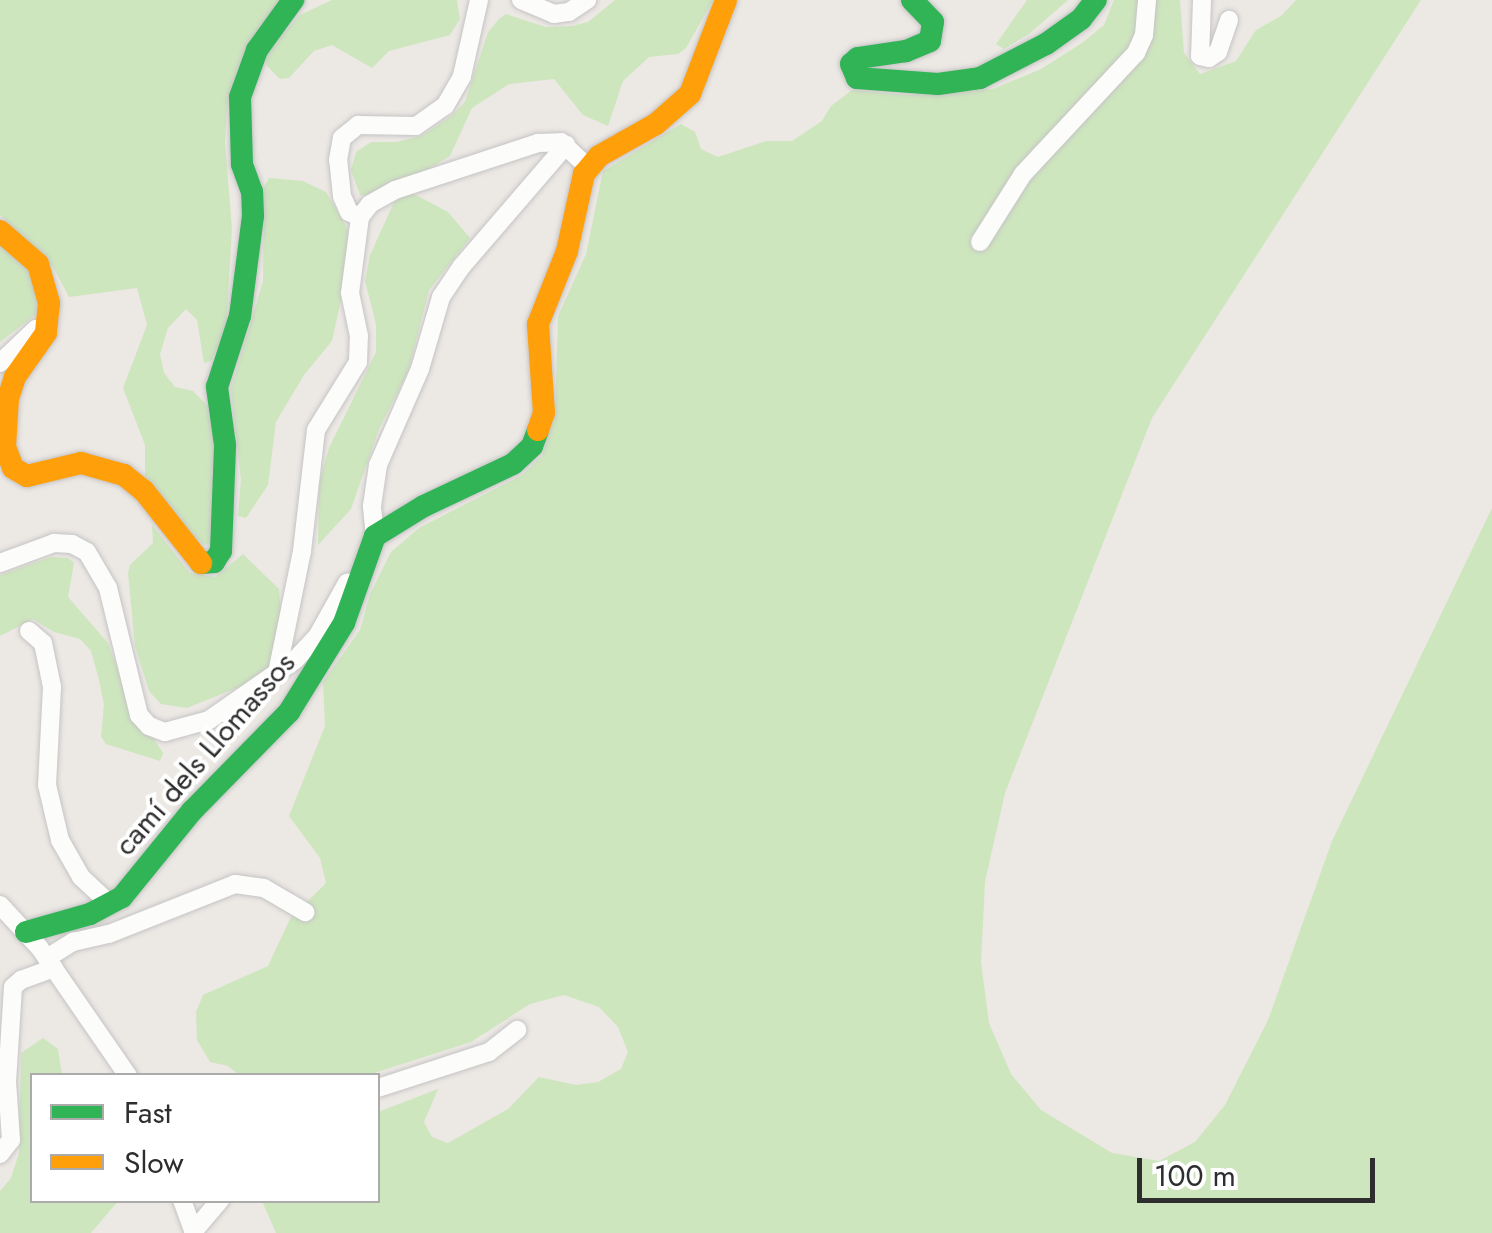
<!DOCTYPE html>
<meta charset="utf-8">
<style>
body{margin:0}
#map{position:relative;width:1492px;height:1233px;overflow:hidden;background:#ece8e4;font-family:Jost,sans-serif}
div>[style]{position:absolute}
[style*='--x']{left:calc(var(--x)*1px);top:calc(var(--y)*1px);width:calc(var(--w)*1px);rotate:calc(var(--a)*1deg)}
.green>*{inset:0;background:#cee6be}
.roads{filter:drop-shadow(0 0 2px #c5c4c5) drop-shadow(0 0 2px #c5c4c5)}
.street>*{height:18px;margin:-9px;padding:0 9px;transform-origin:9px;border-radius:9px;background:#fcfcfb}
.fast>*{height:22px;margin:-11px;padding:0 11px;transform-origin:11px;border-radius:11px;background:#30b455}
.slow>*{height:22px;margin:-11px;padding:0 11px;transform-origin:11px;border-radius:11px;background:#ff9f0a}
span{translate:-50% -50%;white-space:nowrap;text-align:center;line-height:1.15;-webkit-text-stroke:8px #fff;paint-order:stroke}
.street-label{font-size:30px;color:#2e2e2e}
.legend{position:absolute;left:30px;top:1073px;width:350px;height:130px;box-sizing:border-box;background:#fff;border:2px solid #ababab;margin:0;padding:12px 18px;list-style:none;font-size:30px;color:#2e2e2e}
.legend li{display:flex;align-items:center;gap:20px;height:50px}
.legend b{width:50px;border:2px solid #ababab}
.scale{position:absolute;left:1137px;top:1158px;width:238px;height:45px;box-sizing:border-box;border:5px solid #2e2e2e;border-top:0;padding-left:12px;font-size:30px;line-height:35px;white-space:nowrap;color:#2e2e2e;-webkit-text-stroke:8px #fff;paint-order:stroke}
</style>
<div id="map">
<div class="green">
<i style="clip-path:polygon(0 0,279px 0,227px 106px,225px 142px,232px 229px,226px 331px,211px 361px,204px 363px,197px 320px,186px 309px,168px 328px,160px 354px,164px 373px,175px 387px,193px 391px,206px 404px,217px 448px,212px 543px,204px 545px,185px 528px,145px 481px,145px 445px,123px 388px,147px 325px,137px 288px,69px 297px,53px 267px,0 215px)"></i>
<i style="clip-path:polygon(332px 0,457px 0,460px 19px,450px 35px,389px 51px,372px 68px,332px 45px,314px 51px,289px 78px,280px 79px,266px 65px,267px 52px,300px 15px)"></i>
<i style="clip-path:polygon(615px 0,713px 0,686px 48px,678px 54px,649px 57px,623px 81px,608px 126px,583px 115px,554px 79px,509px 84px,472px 108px,450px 156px,412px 179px,369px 196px,360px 195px,351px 170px,356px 152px,371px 142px,397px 142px,423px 135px,451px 116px,465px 102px,488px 32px,499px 19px,506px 14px,546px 27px,572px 26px,588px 22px)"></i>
<i style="clip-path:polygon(1027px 0,1068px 0,1029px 34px,1004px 49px,996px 44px)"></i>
<i style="clip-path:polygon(1114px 0,1180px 0,1184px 53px,1200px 74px,1236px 61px,1256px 30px,1281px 16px,1296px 0,1421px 0,1152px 418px,1005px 793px,985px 882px,981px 962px,989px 1023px,1011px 1074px,1041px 1110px,1112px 1153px,1159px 1161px,1195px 1142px,1225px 1105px,1268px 1020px,1332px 841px,1492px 508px,1492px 1233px,276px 1233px,262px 1201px,378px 1200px,378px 1112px,438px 1089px,424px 1122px,432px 1137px,448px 1143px,508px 1109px,539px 1077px,576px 1085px,598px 1082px,621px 1069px,628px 1052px,618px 1027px,599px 1007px,564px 995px,530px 1004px,471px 1042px,368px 1075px,239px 1075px,228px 1066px,210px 1062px,197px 1040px,196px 1012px,203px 995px,268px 966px,290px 919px,326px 883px,320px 858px,289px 816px,325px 726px,323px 682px,360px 630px,370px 594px,391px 552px,419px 528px,522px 475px,542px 456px,555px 413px,558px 316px,586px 254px,603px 171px,681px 124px,695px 132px,701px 149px,718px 157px,766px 141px,792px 141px,822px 121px,831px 106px,852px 90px,905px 95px,993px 89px,1041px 69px,1082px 43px,1104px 25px)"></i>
<i style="clip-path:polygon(269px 178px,303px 181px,326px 192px,347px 228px,352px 251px,332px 341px,304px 375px,276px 422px,268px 485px,246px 518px,238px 516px,241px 480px,231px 389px,263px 281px,264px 187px)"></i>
<i style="clip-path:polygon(410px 192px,448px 212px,470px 238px,429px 290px,408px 372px,379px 429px,351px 509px,318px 545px,319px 483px,329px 448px,376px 352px,376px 324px,365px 281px,370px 255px,396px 198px)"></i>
<i style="clip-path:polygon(0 243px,17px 255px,41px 290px,35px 315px,0 342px)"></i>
<i style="clip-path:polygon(152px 525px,190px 573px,215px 577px,243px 554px,279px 589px,281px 618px,271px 666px,244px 685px,187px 708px,161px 704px,149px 691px,135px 646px,128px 573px,130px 565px,153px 543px)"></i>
<i style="clip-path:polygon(51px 557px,68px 558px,74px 563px,68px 597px,108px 643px,130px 702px,163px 753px,160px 761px,106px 744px,101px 737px,104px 704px,98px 676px,91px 651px,80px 639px,54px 632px,33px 619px,0 636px,0 575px)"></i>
<i style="clip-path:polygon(43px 1038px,58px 1049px,62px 1075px,32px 1076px,32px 1200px,118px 1201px,91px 1233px,0 1233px,0 1191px,11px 1178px,19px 1153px,21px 1053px)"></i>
</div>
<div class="roads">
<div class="street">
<i style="--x:521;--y:0;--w:36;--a:23"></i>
<i style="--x:554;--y:14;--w:15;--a:-8"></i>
<i style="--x:569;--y:12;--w:22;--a:-34"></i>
<i style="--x:1202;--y:0;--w:56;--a:92"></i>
<i style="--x:1200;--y:56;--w:9;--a:13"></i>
<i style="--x:1209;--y:58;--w:11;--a:-34"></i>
<i style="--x:1218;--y:52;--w:34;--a:-71"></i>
<i style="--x:360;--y:217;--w:12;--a:-156"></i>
<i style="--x:349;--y:212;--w:17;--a:-114"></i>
<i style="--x:342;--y:196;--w:36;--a:-96"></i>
<i style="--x:338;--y:160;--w:22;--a:-80"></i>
<i style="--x:342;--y:138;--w:21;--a:-39"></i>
<i style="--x:358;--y:125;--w:58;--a:1"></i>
<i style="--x:416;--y:126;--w:35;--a:-35"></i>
<i style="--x:445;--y:106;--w:34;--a:-60"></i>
<i style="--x:462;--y:76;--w:78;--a:-77.4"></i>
<i style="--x:980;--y:242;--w:80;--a:-57.7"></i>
<i style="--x:1023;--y:174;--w:166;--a:-47"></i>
<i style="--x:1136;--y:53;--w:20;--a:-66"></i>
<i style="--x:1144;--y:35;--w:35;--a:-85"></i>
<i style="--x:0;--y:363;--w:50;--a:-43.4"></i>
<i style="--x:375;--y:536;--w:30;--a:-96"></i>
<i style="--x:372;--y:506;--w:41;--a:-81.7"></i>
<i style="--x:378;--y:465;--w:105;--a:-66.4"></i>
<i style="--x:420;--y:369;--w:75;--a:-73.7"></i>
<i style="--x:441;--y:297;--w:37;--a:-56"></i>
<i style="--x:462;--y:266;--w:160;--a:-49.3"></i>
<i style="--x:0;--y:563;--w:58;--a:-20.3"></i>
<i style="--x:54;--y:543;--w:18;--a:3"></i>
<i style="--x:72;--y:544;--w:17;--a:28"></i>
<i style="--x:87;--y:552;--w:42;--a:59.7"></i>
<i style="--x:108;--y:588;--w:131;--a:76.3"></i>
<i style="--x:139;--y:715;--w:15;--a:48"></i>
<i style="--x:149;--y:726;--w:17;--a:21"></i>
<i style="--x:165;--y:732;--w:46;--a:-15.3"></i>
<i style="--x:209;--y:720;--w:105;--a:-34.9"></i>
<i style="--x:295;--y:660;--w:34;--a:-47"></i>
<i style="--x:318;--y:635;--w:60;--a:-60.9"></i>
<i style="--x:29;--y:631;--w:18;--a:41"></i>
<i style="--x:43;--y:643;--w:45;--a:78.4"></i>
<i style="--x:52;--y:687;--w:98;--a:92.9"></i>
<i style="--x:47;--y:785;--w:57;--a:76.7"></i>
<i style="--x:60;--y:840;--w:43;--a:60.4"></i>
<i style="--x:81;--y:877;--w:41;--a:43"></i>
<i style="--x:277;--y:673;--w:125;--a:-78.4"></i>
<i style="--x:302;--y:551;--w:122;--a:-83.4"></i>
<i style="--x:316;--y:430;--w:80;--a:-58.3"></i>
<i style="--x:358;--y:362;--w:26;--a:-88"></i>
<i style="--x:359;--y:336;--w:44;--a:-101.8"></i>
<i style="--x:350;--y:293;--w:77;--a:-82.5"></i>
<i style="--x:360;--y:217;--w:16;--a:-52"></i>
<i style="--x:370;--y:204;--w:29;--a:-29"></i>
<i style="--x:395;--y:190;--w:151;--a:-18.2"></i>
<i style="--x:538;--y:143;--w:23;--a:-2"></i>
<i style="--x:561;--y:142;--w:37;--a:43"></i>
<i style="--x:0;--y:905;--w:57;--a:47.1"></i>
<i style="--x:39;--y:947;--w:157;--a:55.4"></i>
<i style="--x:47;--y:958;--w:31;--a:-32"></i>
<i style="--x:73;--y:942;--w:37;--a:-13"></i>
<i style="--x:109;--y:934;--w:136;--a:-21.6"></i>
<i style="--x:235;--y:884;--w:29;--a:8"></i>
<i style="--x:264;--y:888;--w:48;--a:30.3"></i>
<i style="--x:378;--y:1088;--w:117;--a:-18"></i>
<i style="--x:489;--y:1052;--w:36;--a:-38"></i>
<i style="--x:0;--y:1154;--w:18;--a:-52"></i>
<i style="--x:11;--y:1140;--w:58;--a:-93.9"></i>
<i style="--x:7;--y:1082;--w:95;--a:-86.4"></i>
<i style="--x:13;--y:987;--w:11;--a:-41"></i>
<i style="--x:21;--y:980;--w:35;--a:-20"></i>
<i style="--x:182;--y:1200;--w:35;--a:70"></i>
<i style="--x:193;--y:1232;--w:42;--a:-49.8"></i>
</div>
<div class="fast">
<i style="--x:912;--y:0;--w:30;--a:46"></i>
<i style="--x:933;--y:22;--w:19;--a:99"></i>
<i style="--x:930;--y:41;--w:26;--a:157"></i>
<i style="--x:906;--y:51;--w:49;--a:171.7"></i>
<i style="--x:858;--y:58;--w:9;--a:139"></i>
<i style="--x:851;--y:64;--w:15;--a:67"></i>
<i style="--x:857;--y:78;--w:81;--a:4.2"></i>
<i style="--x:938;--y:84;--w:42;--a:-8.1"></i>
<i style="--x:980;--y:78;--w:74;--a:-27.3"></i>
<i style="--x:1046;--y:44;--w:43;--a:-35.5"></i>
<i style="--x:1081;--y:19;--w:24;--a:-52"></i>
<i style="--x:201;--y:563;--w:13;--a:-4"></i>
<i style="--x:214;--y:562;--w:13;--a:-58"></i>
<i style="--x:221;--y:551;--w:106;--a:-87.8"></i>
<i style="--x:225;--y:445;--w:59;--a:-97.9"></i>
<i style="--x:217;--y:387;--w:75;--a:-72.1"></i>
<i style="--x:240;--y:316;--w:101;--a:-82.6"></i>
<i style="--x:253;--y:216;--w:24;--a:-92"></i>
<i style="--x:252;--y:192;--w:30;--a:-110"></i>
<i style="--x:242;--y:164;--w:67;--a:-91.7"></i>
<i style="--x:240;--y:97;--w:50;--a:-70.1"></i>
<i style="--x:257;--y:50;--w:62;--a:-54.2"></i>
<i style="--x:26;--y:932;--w:66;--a:-15.7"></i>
<i style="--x:90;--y:914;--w:36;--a:-28"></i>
<i style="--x:122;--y:897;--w:111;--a:-50.9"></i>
<i style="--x:192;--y:811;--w:139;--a:-45.6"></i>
<i style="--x:289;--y:712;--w:105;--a:-58.3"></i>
<i style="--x:344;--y:623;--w:92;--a:-70.4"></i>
<i style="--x:375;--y:536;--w:57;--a:-31.5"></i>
<i style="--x:424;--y:506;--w:98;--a:-25.3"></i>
<i style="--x:513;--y:464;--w:26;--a:-43"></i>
<i style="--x:532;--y:446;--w:17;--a:-69"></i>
</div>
<div class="slow">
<i style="--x:0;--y:231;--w:50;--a:41"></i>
<i style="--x:38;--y:264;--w:41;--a:74.2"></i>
<i style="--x:49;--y:303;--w:30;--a:96"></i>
<i style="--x:46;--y:333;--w:54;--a:125.2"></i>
<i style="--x:15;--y:377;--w:22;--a:108"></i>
<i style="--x:8;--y:398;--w:49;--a:93.5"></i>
<i style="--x:5;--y:447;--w:22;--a:69"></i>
<i style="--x:13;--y:468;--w:16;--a:30"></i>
<i style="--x:27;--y:476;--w:56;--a:-13.5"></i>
<i style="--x:81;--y:463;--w:45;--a:15.6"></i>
<i style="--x:124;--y:475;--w:26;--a:39"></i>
<i style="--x:144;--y:491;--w:92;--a:51.6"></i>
<i style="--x:538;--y:430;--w:18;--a:-71"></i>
<i style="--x:544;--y:413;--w:89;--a:-93.9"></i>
<i style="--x:538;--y:324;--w:79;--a:-68.3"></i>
<i style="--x:567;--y:251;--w:79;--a:-77.6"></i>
<i style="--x:584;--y:174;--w:23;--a:-50"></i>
<i style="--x:599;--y:156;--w:65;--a:-29.3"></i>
<i style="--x:656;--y:124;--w:45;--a:-41.4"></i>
<i style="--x:690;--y:94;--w:101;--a:-69"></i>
</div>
</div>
<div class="street-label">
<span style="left:205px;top:754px;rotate:-49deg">camí dels Llomassos</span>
</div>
<ul class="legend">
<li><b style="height:12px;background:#30b455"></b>Fast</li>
<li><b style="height:12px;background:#ff9f0a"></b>Slow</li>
</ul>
<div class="scale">100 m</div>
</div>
